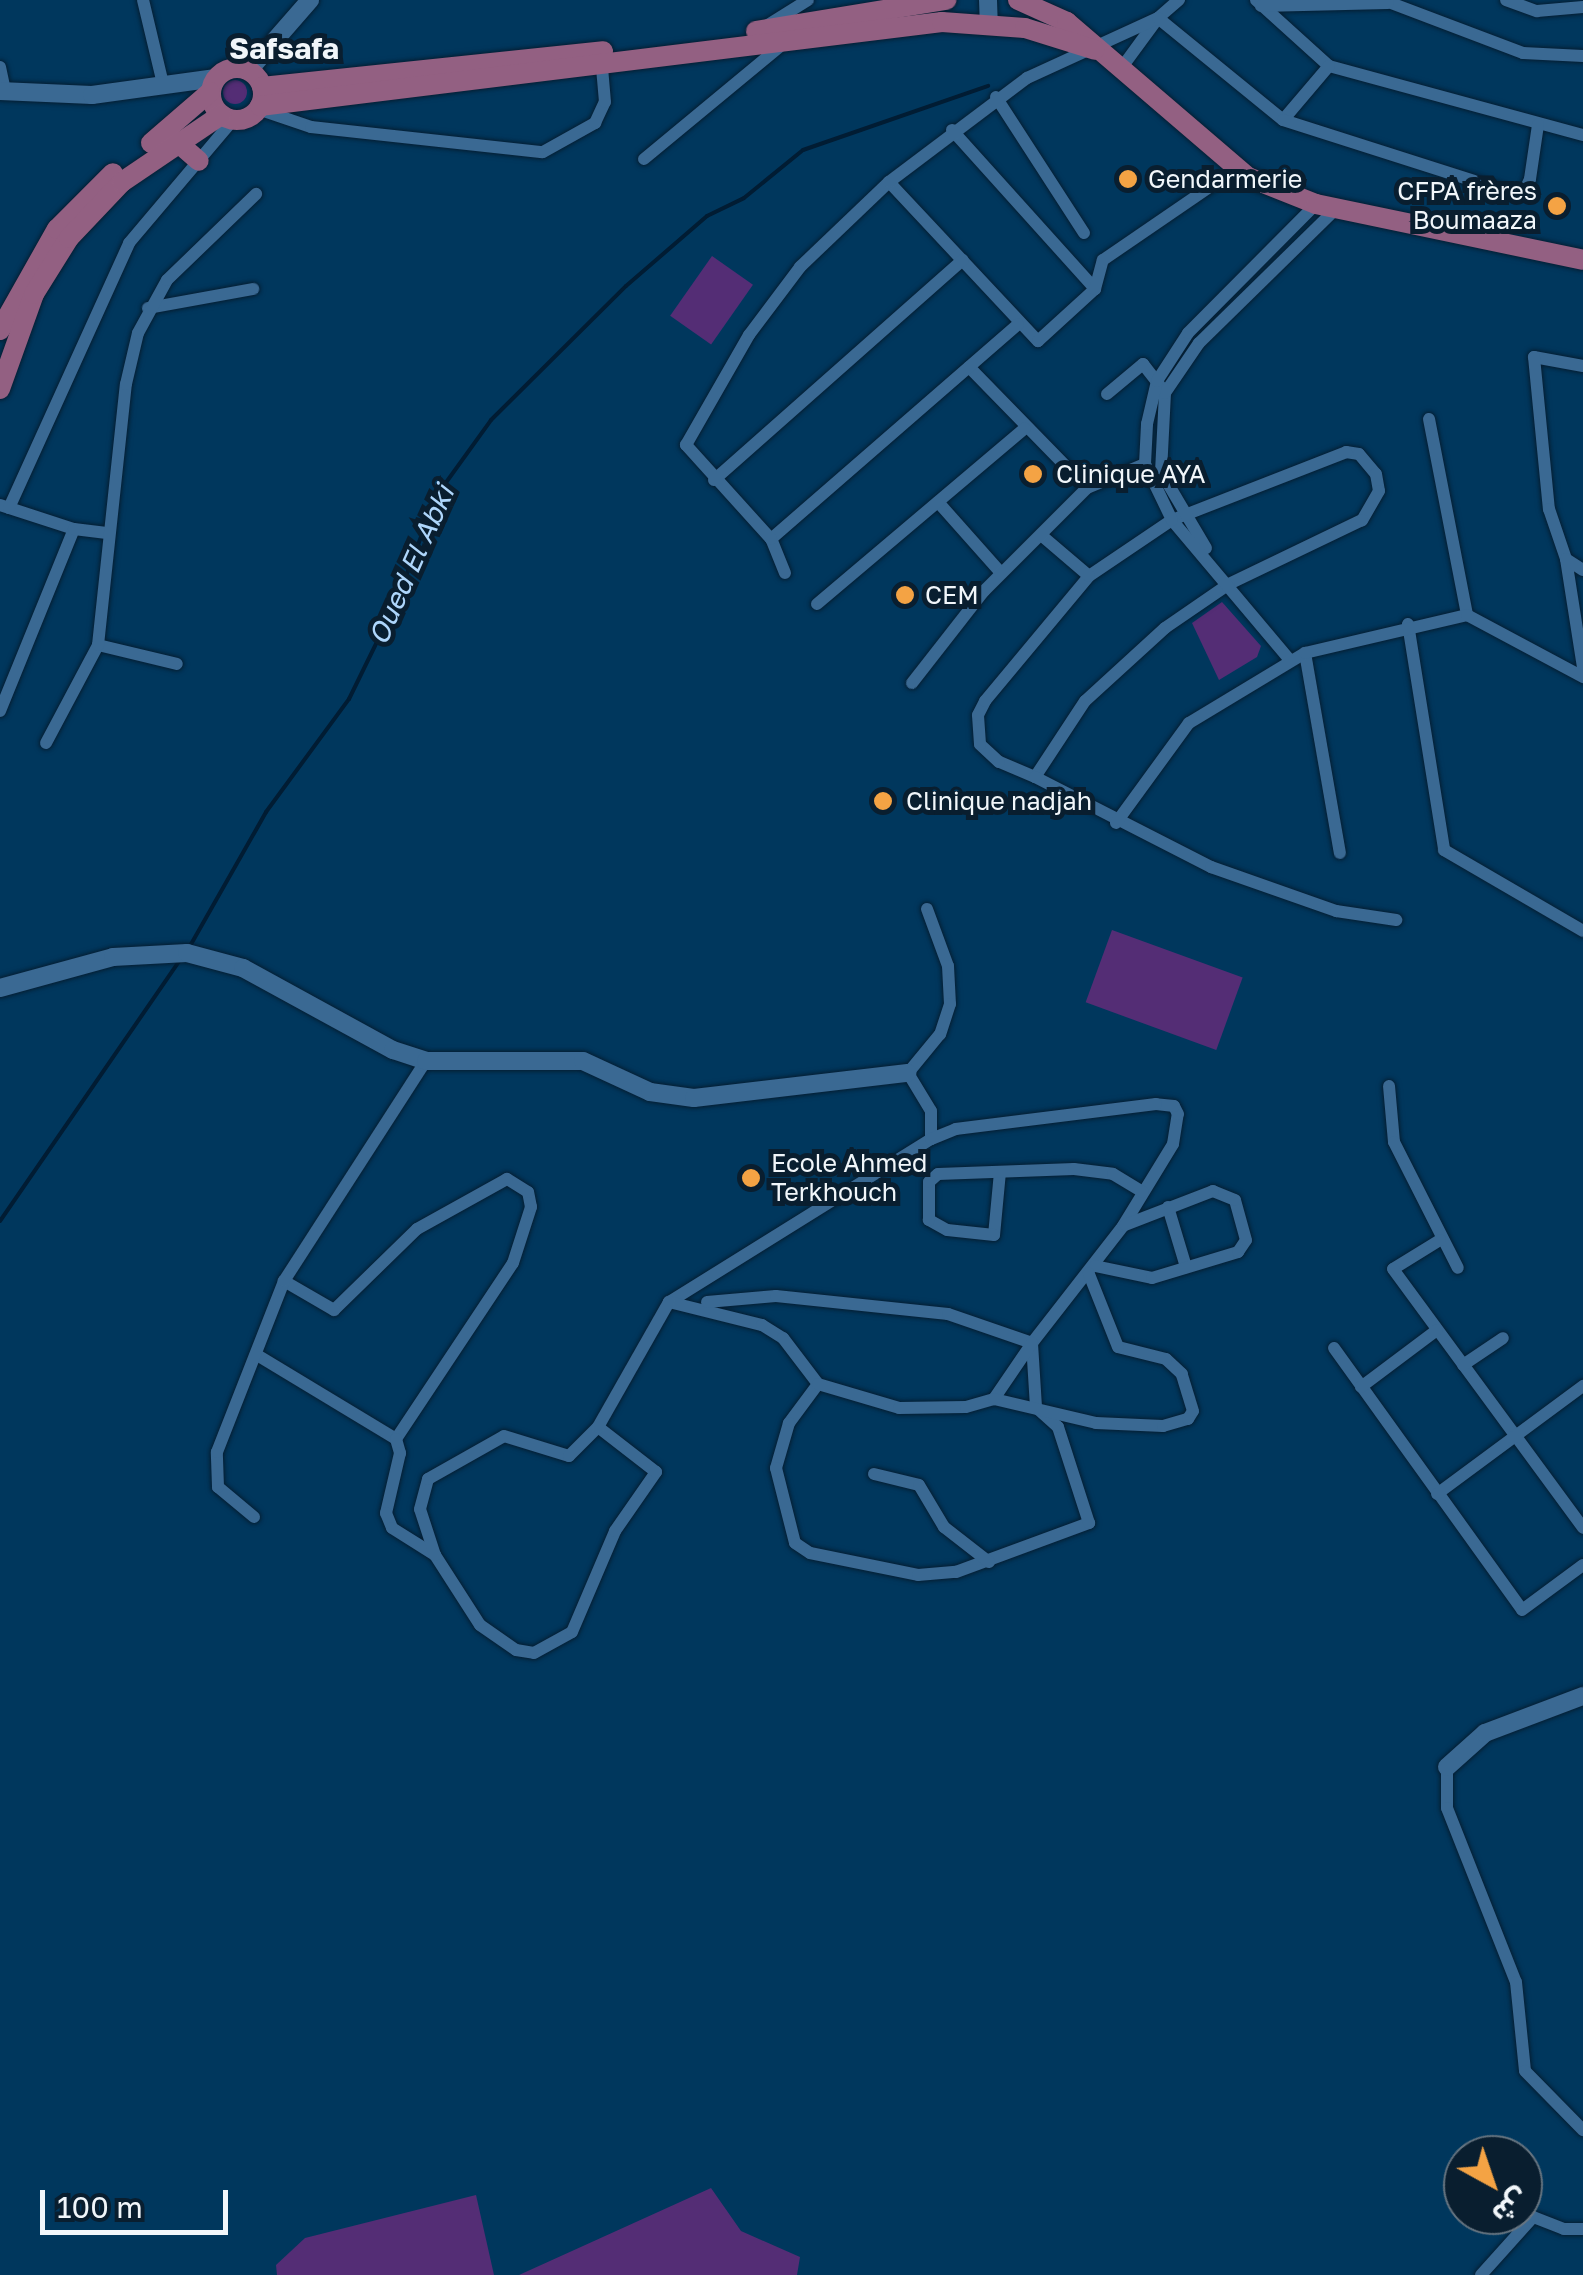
<!DOCTYPE html>
<meta charset="utf-8">
<style>
body{margin:0}
#map{position:relative;width:1583px;height:2275px;overflow:hidden;background:#00375d;font-family:"Golos Text","Noto Sans Arabic",sans-serif}
div>[style]{position:absolute}
[style*='--x']{left:calc(var(--x)*1px);top:calc(var(--y)*1px);width:calc(var(--w)*1px);rotate:calc(var(--a)*1deg)}
.green>*{inset:0;background:#542d75;transform-origin:0 0}
.round{border-radius:50%}
.stream>*{height:4px;margin:-2px;padding:0 2px;transform-origin:2px;border-radius:2px;background:#011c33}
.roads{filter:drop-shadow(0 0 2px #051e32) drop-shadow(0 0 2px #051e32)}
.street>*{height:12px;margin:-6px;padding:0 6px;transform-origin:6px;border-radius:6px;background:#3a6993}
.secondary>*{height:18px;margin:-9px;padding:0 9px;transform-origin:9px;border-radius:9px;background:#3a6993}
.primary>*{height:20px;margin:-10px;padding:0 10px;transform-origin:10px;border-radius:10px;background:#936082}
.primary>.ring{margin:-10px;padding:0;box-sizing:content-box;background:none;border:20px solid #936082;border-radius:50%}
.dots>*{width:28px;height:28px;translate:-50% -50%;box-sizing:border-box;border:5px solid #091e2f;border-radius:50%}
span{translate:-50% -50%;white-space:nowrap;text-align:center;line-height:1.15;-webkit-text-stroke:10px #091e2f;paint-order:stroke}
.poi-label{font-size:25px;color:#f1f6fa}
.left{translate:0 -50%;text-align:left}
.right{translate:-100% -50%;text-align:right}
.water-label{font-size:28px;color:#aed6fb;font-style:italic}
.quarter-label{font-size:30px;color:#f1f6fa;font-weight:700}
.north{position:absolute;left:1443px;top:2135px;width:100px;height:100px;box-sizing:border-box;background:#091e2f;border:2px solid #667480;border-radius:50%;rotate:140deg;font-size:28px;font-weight:700;line-height:40px;text-align:center;color:#f1f6fa}
.north::after{content:'';display:block;margin:auto;width:35px;height:45px;background:#f4a344;clip-path:polygon(50% 0,100% 100%,50% 72%,0 100%)}
.scale{position:absolute;left:40px;top:2190px;width:188px;height:45px;box-sizing:border-box;border:5px solid #f1f6fa;border-top:0;padding-left:12px;font-size:30px;line-height:35px;white-space:nowrap;color:#f1f6fa;-webkit-text-stroke:8px #091e2f;paint-order:stroke}
</style>
<div id="map">
<div class="green">
<i class="round" style="left:223px;top:80px;width:24px;height:24px"></i>
<i style="left:712px;top:256px;width:50px;height:73px;rotate:35deg"></i>
<i style="clip-path:polygon(1222px 602px,1261px 646px,1257px 657px,1219px 680px,1192px 623px)"></i>
<i style="left:1112px;top:930px;width:139px;height:77px;rotate:20deg"></i>
<i style="clip-path:polygon(711px 2188px,741px 2231px,800px 2257px,797px 2275px,519px 2275px)"></i>
<i style="clip-path:polygon(476px 2195px,494px 2275px,277px 2275px,276px 2265px,305px 2238px)"></i>
</div>
<div class="stream">
<i style="--x:190;--y:946;--w:154;--a:-60.4"></i>
<i style="--x:266;--y:812;--w:140;--a:-53.7"></i>
<i style="--x:349;--y:699;--w:105;--a:-63.9"></i>
<i style="--x:395;--y:605;--w:118;--a:-69.1"></i>
<i style="--x:437;--y:495;--w:92;--a:-54.2"></i>
<i style="--x:491;--y:420;--w:190;--a:-44.8"></i>
<i style="--x:626;--y:286;--w:107;--a:-40.8"></i>
<i style="--x:707;--y:216;--w:41;--a:-25.9"></i>
<i style="--x:744;--y:198;--w:76;--a:-39.1"></i>
<i style="--x:803;--y:150;--w:196;--a:-19.1"></i>
<i style="--x:0;--y:1221;--w:315;--a:-55.4"></i>
</div>
<div class="roads">
<div class="street">
<i style="--x:143;--y:0;--w:86;--a:76.6"></i>
<i style="--x:1256;--y:0;--w:98;--a:42.1"></i>
<i style="--x:1329;--y:66;--w:263;--a:15.2"></i>
<i style="--x:1383;--y:0;--w:150;--a:20.7"></i>
<i style="--x:1523;--y:53;--w:60;--a:2.9"></i>
<i style="--x:1506;--y:0;--w:33;--a:20"></i>
<i style="--x:1537;--y:11;--w:46;--a:-5"></i>
<i style="--x:1261;--y:6;--w:127;--a:-1.4"></i>
<i style="--x:768;--y:25;--w:47;--a:-32"></i>
<i style="--x:0;--y:67;--w:25;--a:78"></i>
<i style="--x:1120;--y:70;--w:64;--a:-53.8"></i>
<i style="--x:1158;--y:18;--w:28;--a:-41"></i>
<i style="--x:996;--y:97;--w:162;--a:57.1"></i>
<i style="--x:258;--y:109;--w:56;--a:18.8"></i>
<i style="--x:311;--y:127;--w:233;--a:6.2"></i>
<i style="--x:543;--y:152;--w:60;--a:-29.1"></i>
<i style="--x:595;--y:123;--w:23;--a:-65"></i>
<i style="--x:605;--y:102;--w:37;--a:-95"></i>
<i style="--x:1283;--y:120;--w:71;--a:-49.6"></i>
<i style="--x:952;--y:130;--w:214;--a:48"></i>
<i style="--x:644;--y:159;--w:179;--a:-39.6"></i>
<i style="--x:889;--y:182;--w:218;--a:46.9"></i>
<i style="--x:1038;--y:341;--w:77;--a:-42.4"></i>
<i style="--x:1095;--y:289;--w:30;--a:-75"></i>
<i style="--x:1103;--y:260;--w:161;--a:-34.4"></i>
<i style="--x:148;--y:308;--w:107;--a:-10.3"></i>
<i style="--x:1583;--y:366;--w:50;--a:-169.6"></i>
<i style="--x:1534;--y:357;--w:153;--a:84.4"></i>
<i style="--x:1549;--y:509;--w:53;--a:71.2"></i>
<i style="--x:1566;--y:559;--w:109;--a:81.1"></i>
<i style="--x:969;--y:367;--w:169;--a:45.7"></i>
<i style="--x:1087;--y:488;--w:63;--a:-22.5"></i>
<i style="--x:1107;--y:394;--w:47;--a:-39.8"></i>
<i style="--x:1143;--y:364;--w:29;--a:52"></i>
<i style="--x:1429;--y:419;--w:200;--a:79"></i>
<i style="--x:1346;--y:452;--w:13;--a:9"></i>
<i style="--x:1359;--y:454;--w:26;--a:50"></i>
<i style="--x:1376;--y:474;--w:17;--a:80"></i>
<i style="--x:1379;--y:491;--w:34;--a:120"></i>
<i style="--x:1362;--y:520;--w:148;--a:154.3"></i>
<i style="--x:1229;--y:584;--w:78;--a:145.5"></i>
<i style="--x:1165;--y:628;--w:108;--a:137.6"></i>
<i style="--x:1085;--y:701;--w:91;--a:123.3"></i>
<i style="--x:1035;--y:777;--w:39;--a:-157"></i>
<i style="--x:999;--y:762;--w:26;--a:-137"></i>
<i style="--x:980;--y:744;--w:29;--a:-94"></i>
<i style="--x:978;--y:715;--w:16;--a:-63"></i>
<i style="--x:985;--y:701;--w:163;--a:-50.2"></i>
<i style="--x:1089;--y:576;--w:100;--a:-34"></i>
<i style="--x:1172;--y:520;--w:187;--a:-21.3"></i>
<i style="--x:714;--y:480;--w:332;--a:-41.5"></i>
<i style="--x:938;--y:502;--w:95;--a:48.4"></i>
<i style="--x:0;--y:505;--w:78;--a:18"></i>
<i style="--x:9;--y:508;--w:291;--a:-65.6"></i>
<i style="--x:129;--y:243;--w:161;--a:-49.8"></i>
<i style="--x:1041;--y:535;--w:63;--a:40.5"></i>
<i style="--x:771;--y:539;--w:327;--a:-41"></i>
<i style="--x:1206;--y:548;--w:88;--a:-120.6"></i>
<i style="--x:1161;--y:472;--w:79;--a:-87.1"></i>
<i style="--x:1165;--y:393;--w:60;--a:-55.8"></i>
<i style="--x:1199;--y:343;--w:193;--a:-44.4"></i>
<i style="--x:1566;--y:559;--w:20;--a:33"></i>
<i style="--x:785;--y:573;--w:37;--a:-112"></i>
<i style="--x:771;--y:539;--w:127;--a:-132.1"></i>
<i style="--x:686;--y:445;--w:127;--a:-60.2"></i>
<i style="--x:749;--y:335;--w:85;--a:-53.1"></i>
<i style="--x:800;--y:267;--w:123;--a:-43.7"></i>
<i style="--x:889;--y:182;--w:173;--a:-37"></i>
<i style="--x:1027;--y:78;--w:144;--a:-24.6"></i>
<i style="--x:1158;--y:18;--w:161;--a:39.2"></i>
<i style="--x:1283;--y:120;--w:237;--a:17.7"></i>
<i style="--x:1509;--y:192;--w:15;--a:0"></i>
<i style="--x:1524;--y:192;--w:14;--a:-65"></i>
<i style="--x:1530;--y:179;--w:55;--a:-81.6"></i>
<i style="--x:817;--y:604;--w:272;--a:-40.2"></i>
<i style="--x:1408;--y:624;--w:229;--a:80.9"></i>
<i style="--x:1444;--y:850;--w:161;--a:30.2"></i>
<i style="--x:98;--y:645;--w:81;--a:13.5"></i>
<i style="--x:1305;--y:653;--w:203;--a:80.1"></i>
<i style="--x:1289;--y:659;--w:182;--a:-130.1"></i>
<i style="--x:1172;--y:520;--w:62;--a:-115.7"></i>
<i style="--x:1145;--y:464;--w:40;--a:-87.1"></i>
<i style="--x:1147;--y:424;--w:44;--a:-76.9"></i>
<i style="--x:1157;--y:381;--w:57;--a:-57.1"></i>
<i style="--x:1188;--y:333;--w:182;--a:-45.2"></i>
<i style="--x:912;--y:683;--w:117;--a:-52"></i>
<i style="--x:984;--y:591;--w:146;--a:-45"></i>
<i style="--x:0;--y:711;--w:196;--a:-67.9"></i>
<i style="--x:74;--y:529;--w:35;--a:7"></i>
<i style="--x:46;--y:743;--w:111;--a:-62"></i>
<i style="--x:98;--y:645;--w:262;--a:-83.9"></i>
<i style="--x:126;--y:384;--w:52;--a:-76.8"></i>
<i style="--x:138;--y:333;--w:60;--a:-61.3"></i>
<i style="--x:167;--y:280;--w:124;--a:-44"></i>
<i style="--x:1035;--y:777;--w:198;--a:27.1"></i>
<i style="--x:1211;--y:867;--w:133;--a:19.4"></i>
<i style="--x:1336;--y:911;--w:61;--a:8.5"></i>
<i style="--x:1116;--y:823;--w:124;--a:-53.9"></i>
<i style="--x:1189;--y:723;--w:135;--a:-31.1"></i>
<i style="--x:1305;--y:653;--w:166;--a:-13.2"></i>
<i style="--x:1467;--y:615;--w:132;--a:28.1"></i>
<i style="--x:927;--y:909;--w:61;--a:69.8"></i>
<i style="--x:948;--y:966;--w:38;--a:87"></i>
<i style="--x:950;--y:1004;--w:32;--a:108"></i>
<i style="--x:940;--y:1034;--w:50;--a:129.4"></i>
<i style="--x:908;--y:1073;--w:44;--a:58.8"></i>
<i style="--x:931;--y:1111;--w:28;--a:90"></i>
<i style="--x:931;--y:1139;--w:309;--a:148.1"></i>
<i style="--x:669;--y:1302;--w:96;--a:13.9"></i>
<i style="--x:762;--y:1325;--w:25;--a:32"></i>
<i style="--x:783;--y:1338;--w:58;--a:52.7"></i>
<i style="--x:818;--y:1384;--w:49;--a:126.6"></i>
<i style="--x:789;--y:1423;--w:47;--a:106.1"></i>
<i style="--x:776;--y:1468;--w:77;--a:75.8"></i>
<i style="--x:795;--y:1543;--w:18;--a:34"></i>
<i style="--x:810;--y:1553;--w:110;--a:11.5"></i>
<i style="--x:918;--y:1575;--w:38;--a:-5"></i>
<i style="--x:956;--y:1572;--w:142;--a:-20.2"></i>
<i style="--x:1089;--y:1523;--w:101;--a:-107.9"></i>
<i style="--x:1058;--y:1427;--w:30;--a:-138"></i>
<i style="--x:1036;--y:1407;--w:64;--a:-93.6"></i>
<i style="--x:1032;--y:1343;--w:148;--a:-52.1"></i>
<i style="--x:1123;--y:1226;--w:96;--a:-58.6"></i>
<i style="--x:1173;--y:1144;--w:30;--a:-81"></i>
<i style="--x:1178;--y:1114;--w:9;--a:-117"></i>
<i style="--x:1174;--y:1106;--w:18;--a:-174"></i>
<i style="--x:1156;--y:1104;--w:202;--a:172.9"></i>
<i style="--x:956;--y:1129;--w:27;--a:158"></i>
<i style="--x:1389;--y:1086;--w:56;--a:84.9"></i>
<i style="--x:1394;--y:1142;--w:141;--a:63.1"></i>
<i style="--x:1000;--y:1172;--w:63;--a:95.4"></i>
<i style="--x:994;--y:1235;--w:47;--a:-173.9"></i>
<i style="--x:947;--y:1230;--w:21;--a:-151"></i>
<i style="--x:929;--y:1220;--w:38;--a:-90"></i>
<i style="--x:929;--y:1182;--w:12;--a:-42"></i>
<i style="--x:938;--y:1174;--w:136;--a:-2.1"></i>
<i style="--x:1074;--y:1169;--w:39;--a:7"></i>
<i style="--x:1113;--y:1174;--w:35;--a:31"></i>
<i style="--x:1168;--y:1207;--w:63;--a:73.3"></i>
<i style="--x:1440;--y:1240;--w:55;--a:148.3"></i>
<i style="--x:1393;--y:1269;--w:321;--a:53.7"></i>
<i style="--x:1095;--y:1266;--w:58;--a:11.9"></i>
<i style="--x:1152;--y:1278;--w:90;--a:-16.8"></i>
<i style="--x:1238;--y:1252;--w:14;--a:-56"></i>
<i style="--x:1246;--y:1240;--w:41;--a:-105.4"></i>
<i style="--x:1235;--y:1200;--w:24;--a:-158"></i>
<i style="--x:1213;--y:1191;--w:94;--a:158.9"></i>
<i style="--x:707;--y:1302;--w:69;--a:-5"></i>
<i style="--x:776;--y:1296;--w:173;--a:6"></i>
<i style="--x:948;--y:1314;--w:89;--a:19"></i>
<i style="--x:1032;--y:1343;--w:68;--a:124.2"></i>
<i style="--x:1334;--y:1348;--w:322;--a:54.3"></i>
<i style="--x:1522;--y:1610;--w:76;--a:-36.4"></i>
<i style="--x:257;--y:1355;--w:162;--a:31.1"></i>
<i style="--x:396;--y:1439;--w:211;--a:-56.4"></i>
<i style="--x:513;--y:1263;--w:59;--a:-72.2"></i>
<i style="--x:531;--y:1207;--w:15;--a:-101"></i>
<i style="--x:528;--y:1192;--w:25;--a:-148"></i>
<i style="--x:507;--y:1179;--w:103;--a:150.9"></i>
<i style="--x:417;--y:1229;--w:116;--a:135.7"></i>
<i style="--x:334;--y:1310;--w:58;--a:-149.9"></i>
<i style="--x:1463;--y:1365;--w:48;--a:-34"></i>
<i style="--x:818;--y:1384;--w:84;--a:16.5"></i>
<i style="--x:899;--y:1408;--w:67;--a:-0.9"></i>
<i style="--x:966;--y:1407;--w:29;--a:-16"></i>
<i style="--x:994;--y:1399;--w:105;--a:13.2"></i>
<i style="--x:1096;--y:1423;--w:67;--a:2.6"></i>
<i style="--x:1163;--y:1426;--w:26;--a:-16"></i>
<i style="--x:1188;--y:1419;--w:9;--a:-58"></i>
<i style="--x:1193;--y:1411;--w:39;--a:-107"></i>
<i style="--x:1182;--y:1374;--w:22;--a:-137"></i>
<i style="--x:1166;--y:1359;--w:49;--a:-166"></i>
<i style="--x:1118;--y:1347;--w:79;--a:-111.7"></i>
<i style="--x:1361;--y:1387;--w:95;--a:-36.9"></i>
<i style="--x:396;--y:1439;--w:15;--a:74"></i>
<i style="--x:400;--y:1453;--w:62;--a:103.1"></i>
<i style="--x:386;--y:1513;--w:16;--a:68"></i>
<i style="--x:392;--y:1528;--w:51;--a:32.1"></i>
<i style="--x:435;--y:1555;--w:83;--a:57.3"></i>
<i style="--x:480;--y:1625;--w:44;--a:34.8"></i>
<i style="--x:516;--y:1650;--w:18;--a:9"></i>
<i style="--x:534;--y:1653;--w:43;--a:-28.9"></i>
<i style="--x:572;--y:1632;--w:110;--a:-66.9"></i>
<i style="--x:615;--y:1531;--w:72;--a:-55.2"></i>
<i style="--x:656;--y:1472;--w:73;--a:-142.2"></i>
<i style="--x:874;--y:1474;--w:46;--a:13.7"></i>
<i style="--x:919;--y:1485;--w:49;--a:59.2"></i>
<i style="--x:944;--y:1527;--w:57;--a:37.9"></i>
<i style="--x:1437;--y:1494;--w:182;--a:-36.5"></i>
<i style="--x:254;--y:1517;--w:47;--a:-140.2"></i>
<i style="--x:218;--y:1487;--w:35;--a:-92"></i>
<i style="--x:217;--y:1452;--w:184;--a:-68.6"></i>
<i style="--x:284;--y:1281;--w:262;--a:-57.2"></i>
<i style="--x:435;--y:1555;--w:48;--a:-108.1"></i>
<i style="--x:420;--y:1509;--w:31;--a:-75"></i>
<i style="--x:428;--y:1479;--w:87;--a:-29.5"></i>
<i style="--x:504;--y:1436;--w:68;--a:17.1"></i>
<i style="--x:569;--y:1456;--w:41;--a:-45"></i>
<i style="--x:598;--y:1427;--w:144;--a:-60.4"></i>
<i style="--x:1447;--y:1767;--w:41;--a:90"></i>
<i style="--x:1447;--y:1808;--w:187;--a:68.4"></i>
<i style="--x:1516;--y:1982;--w:89;--a:84.2"></i>
<i style="--x:1525;--y:2071;--w:83;--a:45.5"></i>
<i style="--x:1523;--y:2213;--w:44;--a:21.3"></i>
<i style="--x:1564;--y:2229;--w:19;--a:0"></i>
<i style="--x:1481;--y:2275;--w:78;--a:-48.1"></i>
</div>
<div class="secondary">
<i style="--x:988;--y:0;--w:24;--a:88"></i>
<i style="--x:249;--y:70;--w:93;--a:-48.9"></i>
<i style="--x:0;--y:91;--w:92;--a:2.5"></i>
<i style="--x:92;--y:95;--w:125;--a:-7.8"></i>
<i style="--x:0;--y:988;--w:117;--a:-15.3"></i>
<i style="--x:113;--y:957;--w:74;--a:-3.1"></i>
<i style="--x:187;--y:953;--w:58;--a:15"></i>
<i style="--x:243;--y:968;--w:171;--a:28.7"></i>
<i style="--x:393;--y:1050;--w:35;--a:18"></i>
<i style="--x:426;--y:1061;--w:157;--a:0"></i>
<i style="--x:583;--y:1061;--w:74;--a:24.8"></i>
<i style="--x:650;--y:1092;--w:44;--a:7.8"></i>
<i style="--x:694;--y:1098;--w:215;--a:-6.7"></i>
<i style="--x:1447;--y:1767;--w:51;--a:-41.8"></i>
<i style="--x:1485;--y:1733;--w:105;--a:-20.7"></i>
</div>
<div class="primary">
<i style="--x:1018;--y:0;--w:54;--a:24.2"></i>
<i style="--x:1067;--y:22;--w:238;--a:40.6"></i>
<i style="--x:1248;--y:177;--w:73;--a:21.7"></i>
<i style="--x:1316;--y:204;--w:273;--a:11.8"></i>
<i style="--x:756;--y:31;--w:193;--a:-9.3"></i>
<i class="ring" style="left:211px;top:68px;width:32px;height:32px"></i>
<i style="--x:262;--y:87;--w:343;--a:-6"></i>
<i style="--x:260;--y:106;--w:687;--a:-7.02"></i>
<i style="--x:942;--y:22;--w:83;--a:4.1"></i>
<i style="--x:1025;--y:28;--w:73;--a:17.4"></i>
<i style="--x:176;--y:141;--w:30;--a:41"></i>
<i style="--x:151;--y:143;--w:78;--a:-40.8"></i>
<i style="--x:0;--y:330;--w:116;--a:-60.6"></i>
<i style="--x:57;--y:229;--w:79;--a:-45"></i>
<i style="--x:0;--y:389;--w:101;--a:-70.3"></i>
<i style="--x:34;--y:294;--w:66;--a:-58"></i>
<i style="--x:69;--y:238;--w:77;--a:-46.6"></i>
<i style="--x:122;--y:182;--w:120;--a:-34.1"></i>
</div>
</div>
<div class="dots">
<i style="left:1128px;top:179px;background:#f4a344"></i>
<i style="left:1557px;top:206px;background:#f4a344"></i>
<i style="left:1033px;top:474px;background:#f4a344"></i>
<i style="left:905px;top:595px;background:#f4a344"></i>
<i style="left:883px;top:801px;background:#f4a344"></i>
<i style="left:751px;top:1178px;background:#f4a344"></i>
</div>
<div class="poi-label">
<span class="left" style="left:1148px;top:179px">Gendarmerie</span>
<span class="right" style="left:1537px;top:206px">CFPA frères<br>Boumaaza</span>
<span class="left" style="left:1056px;top:474px">Clinique AYA</span>
<span class="left" style="left:925px;top:595px">CEM</span>
<span class="left" style="left:906px;top:801px">Clinique nadjah</span>
<span class="left" style="left:771px;top:1178px">Ecole Ahmed<br>Terkhouch</span>
</div>
<div class="water-label">
<span style="left:411px;top:565px;rotate:-66deg">Oued El Abki</span>
</div>
<div class="quarter-label">
<span style="left:284px;top:48px">Safsafa</span>
</div>
<div class="north">ش</div>
<div class="scale">100 m</div>
</div>
